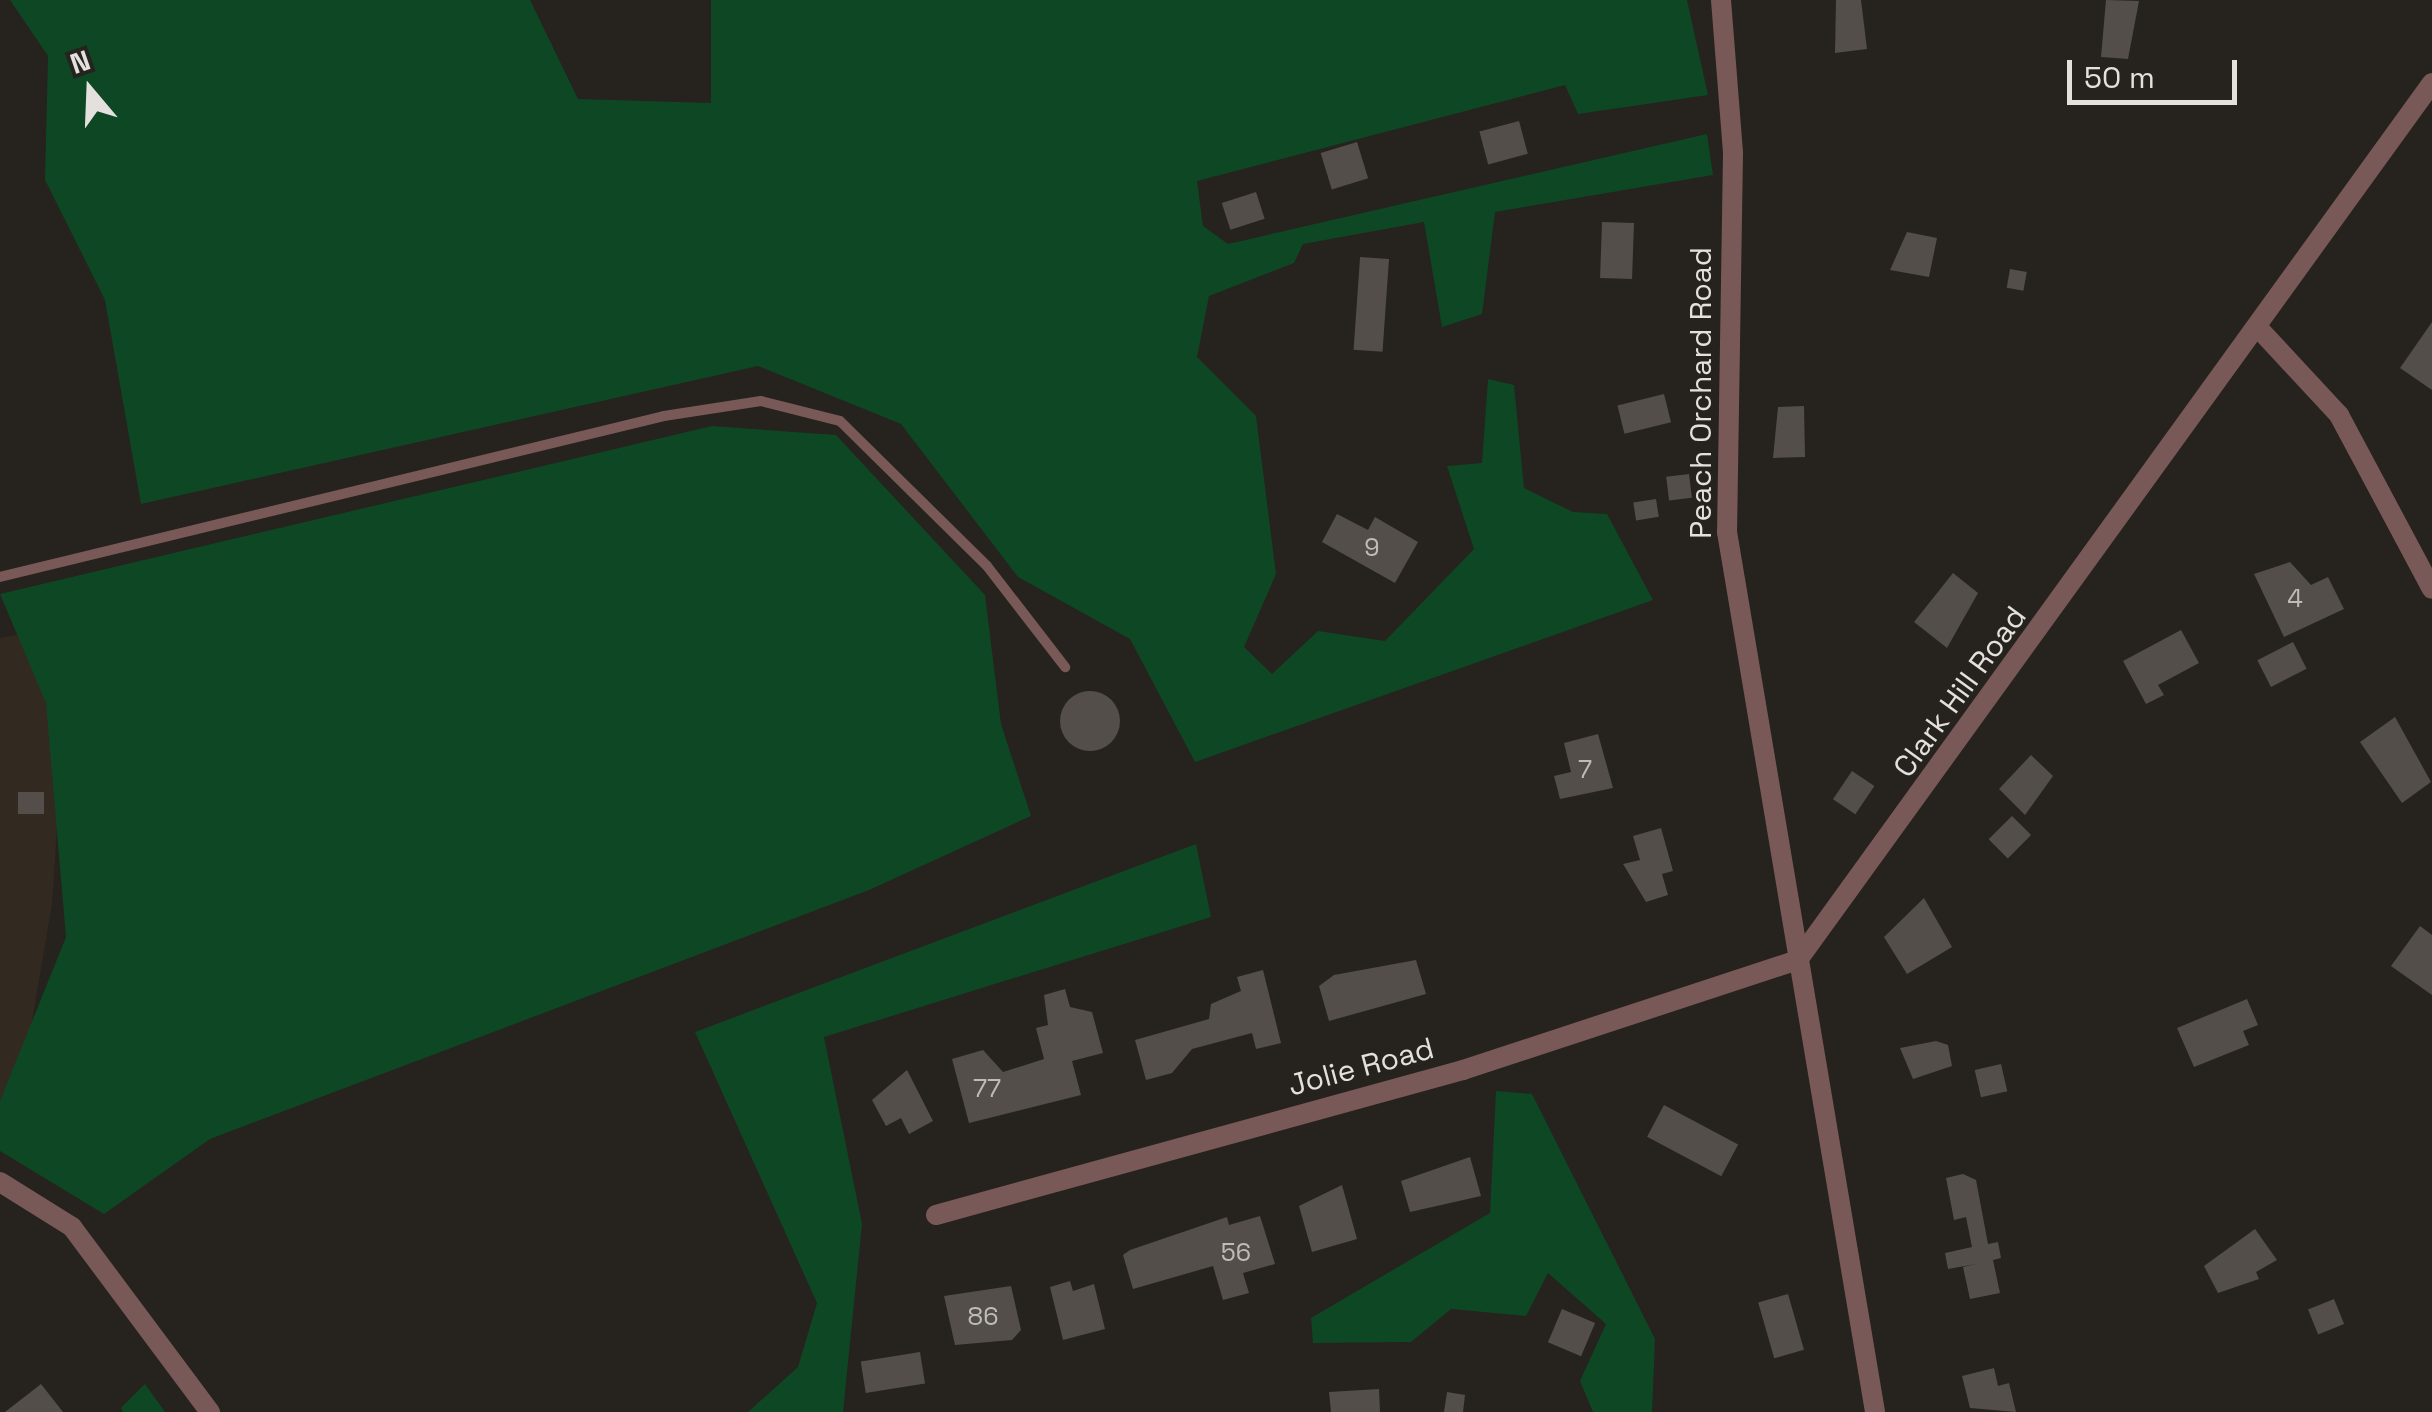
<!DOCTYPE html>
<style>
body{margin:0}
#map{position:relative;width:2432px;height:1412px;overflow:hidden;background:#26221d;font-family:"Space Grotesk",sans-serif}
div>[style]{position:absolute}
[style*='--x']{left:calc(var(--x)*1px);top:calc(var(--y)*1px);width:calc(var(--w)*1px);rotate:calc(var(--a)*1deg)}
.built>*{inset:0;background:#322a20}
.green>*{inset:0;background:#0e4724}
.building>*{inset:0;background:#534e49;transform-origin:0 0}
.round{border-radius:50%}
.service>*{height:10px;margin:-5px;padding:0 5px;transform-origin:5px;border-radius:5px;background:#795957}
.minor>*{height:20px;margin:-10px;padding:0 10px;transform-origin:10px;border-radius:10px;background:#795957}
span{translate:-50% -50%;white-space:nowrap;text-align:center;line-height:1.15;-webkit-text-stroke:8px #26221d;paint-order:stroke}
.number-label{font-size:25px;color:#bfbcb8}
.number-label span{-webkit-text-stroke-width:0}
.street-label{font-size:30px;color:#e3e0dd}
.north{position:absolute;left:40px;top:40px;width:100px;height:100px;-webkit-text-stroke:8px #26221d;paint-order:stroke;rotate:341deg;font-size:28px;font-weight:700;line-height:40px;text-align:center;color:#e3e0dd}
.north::after{content:'';display:block;margin:auto;width:35px;height:45px;background:#e3e0dd;clip-path:polygon(50% 0,100% 100%,50% 72%,0 100%)}
.scale{position:absolute;left:2067px;top:60px;width:170px;height:45px;box-sizing:border-box;border:5px solid #e3e0dd;border-top:0;padding-left:12px;font-size:30px;line-height:35px;white-space:nowrap;color:#e3e0dd;-webkit-text-stroke:8px #26221d;paint-order:stroke}
</style>
<div id="map">
<div class="built">
<i style="clip-path:polygon(70px 626px,52px 904px,14px 1126px,0 1124px,0 638px)"></i>
</div>
<div class="green">
<i style="clip-path:polygon(10px 0,530px 0,578px 99px,711px 103px,711px 0,1687px 0,1708px 95px,1578px 114px,1565px 85px,1197px 181px,1203px 226px,1228px 244px,1707px 134px,1713px 175px,1495px 212px,1482px 314px,1442px 327px,1424px 222px,1303px 244px,1294px 263px,1209px 296px,1197px 357px,1256px 416px,1276px 574px,1244px 647px,1272px 674px,1318px 631px,1385px 641px,1474px 549px,1447px 466px,1482px 463px,1488px 379px,1514px 385px,1524px 488px,1573px 512px,1607px 514px,1653px 600px,1195px 762px,1130px 639px,1018px 577px,901px 424px,758px 366px,141px 504px,105px 300px,45px 180px,48px 56px)"></i>
<i style="clip-path:polygon(712px 426px,836px 435px,985px 595px,1001px 724px,1031px 816px,869px 890px,210px 1139px,104px 1214px,0 1151px,0 1101px,66px 937px,46px 703px,0 594px)"></i>
<i style="clip-path:polygon(1196px 844px,1211px 917px,824px 1037px,862px 1224px,843px 1412px,748px 1412px,798px 1367px,817px 1303px,695px 1032px)"></i>
<i style="clip-path:polygon(1496px 1091px,1532px 1094px,1655px 1339px,1652px 1412px,1593px 1412px,1580px 1381px,1606px 1324px,1548px 1273px,1526px 1316px,1451px 1309px,1411px 1342px,1313px 1343px,1311px 1318px,1490px 1213px)"></i>
<i style="clip-path:polygon(145px 1384px,165px 1412px,123px 1412px,121px 1408px)"></i>
</div>
<div class="building">
<i style="clip-path:polygon(1836px 0,1861px 0,1867px 49px,1835px 53px)"></i>
<i style="clip-path:polygon(2106px 0,2139px 1px,2128px 59px,2101px 57px)"></i>
<i style="left:1519px;top:121px;width:34px;height:41px;rotate:75deg"></i>
<i style="left:1357px;top:142px;width:38px;height:38px;rotate:73deg"></i>
<i style="left:1256px;top:192px;width:28px;height:36px;rotate:72deg"></i>
<i style="left:1602px;top:222px;width:32px;height:56px;rotate:2deg"></i>
<i style="clip-path:polygon(1907px 232px,1937px 238px,1929px 277px,1890px 270px)"></i>
<i style="left:1389px;top:259px;width:93px;height:29px;rotate:94deg"></i>
<i style="left:2010px;top:269px;width:17px;height:19px;rotate:10deg"></i>
<i style="clip-path:polygon(2432px 322px,2432px 390px,2400px 368px)"></i>
<i style="left:1664px;top:394px;width:29px;height:48px;rotate:76deg"></i>
<i style="clip-path:polygon(1804px 406px,1805px 457px,1773px 458px,1778px 407px)"></i>
<i style="left:1689px;top:474px;width:24px;height:23px;rotate:83deg"></i>
<i style="left:1656px;top:499px;width:18px;height:23px;rotate:81deg"></i>
<i style="clip-path:polygon(1337px 514px,1368px 530px,1375px 517px,1418px 542px,1395px 583px,1322px 542px)"></i>
<i style="clip-path:polygon(2290px 562px,2311px 585px,2328px 577px,2344px 609px,2284px 637px,2254px 574px)"></i>
<i style="clip-path:polygon(1953px 573px,1978px 593px,1947px 648px,1914px 622px)"></i>
<i style="clip-path:polygon(2181px 630px,2199px 663px,2158px 685px,2164px 695px,2146px 704px,2123px 661px)"></i>
<i style="left:2293px;top:642px;width:30px;height:40px;rotate:63deg"></i>
<i class="round" style="left:1060px;top:691px;width:60px;height:60px"></i>
<i style="clip-path:polygon(2395px 717px,2431px 782px,2402px 803px,2360px 742px)"></i>
<i style="clip-path:polygon(1598px 734px,1613px 788px,1560px 799px,1554px 776px,1571px 772px,1564px 743px)"></i>
<i style="clip-path:polygon(2031px 755px,2053px 776px,2025px 815px,1999px 789px)"></i>
<i style="left:1852px;top:771px;width:27px;height:34px;rotate:34deg"></i>
<i style="left:18px;top:792px;width:26px;height:22px"></i>
<i style="left:2012px;top:816px;width:27px;height:33px;rotate:45deg"></i>
<i style="clip-path:polygon(1661px 828px,1673px 871px,1662px 874px,1668px 895px,1646px 902px,1623px 864px,1640px 860px,1633px 836px)"></i>
<i style="clip-path:polygon(1924px 898px,1952px 947px,1907px 974px,1884px 937px)"></i>
<i style="clip-path:polygon(2420px 926px,2432px 935px,2432px 995px,2391px 966px)"></i>
<i style="clip-path:polygon(1416px 960px,1426px 994px,1329px 1021px,1319px 986px,1334px 975px)"></i>
<i style="clip-path:polygon(1263px 970px,1281px 1043px,1256px 1049px,1252px 1033px,1192px 1049px,1172px 1073px,1146px 1080px,1135px 1040px,1209px 1019px,1211px 1004px,1241px 991px,1237px 977px)"></i>
<i style="clip-path:polygon(1065px 989px,1070px 1007px,1092px 1012px,1103px 1053px,1072px 1061px,1081px 1095px,969px 1123px,952px 1059px,983px 1050px,1003px 1072px,1044px 1059px,1036px 1028px,1048px 1025px,1044px 995px)"></i>
<i style="clip-path:polygon(2247px 999px,2258px 1025px,2243px 1031px,2249px 1045px,2194px 1067px,2177px 1028px)"></i>
<i style="clip-path:polygon(1936px 1041px,1948px 1045px,1952px 1066px,1913px 1079px,1900px 1048px)"></i>
<i style="left:2001px;top:1064px;width:28px;height:27px;rotate:77deg"></i>
<i style="clip-path:polygon(907px 1070px,933px 1121px,909px 1134px,901px 1118px,886px 1126px,872px 1100px)"></i>
<i style="left:1664px;top:1105px;width:84px;height:36px;rotate:28deg"></i>
<i style="clip-path:polygon(1470px 1157px,1481px 1196px,1410px 1212px,1401px 1181px)"></i>
<i style="clip-path:polygon(1963px 1174px,1976px 1180px,1988px 1244px,1998px 1242px,2001px 1258px,1993px 1260px,2000px 1293px,1970px 1299px,1963px 1267px,1976px 1264px,1948px 1269px,1945px 1253px,1972px 1247px,1966px 1217px,1954px 1220px,1946px 1178px)"></i>
<i style="clip-path:polygon(1342px 1185px,1357px 1239px,1312px 1252px,1299px 1206px)"></i>
<i style="clip-path:polygon(1260px 1216px,1275px 1264px,1243px 1273px,1249px 1293px,1223px 1300px,1213px 1266px,1133px 1289px,1123px 1255px,1130px 1250px,1227px 1217px,1229px 1225px)"></i>
<i style="clip-path:polygon(2255px 1229px,2277px 1260px,2256px 1272px,2259px 1279px,2218px 1293px,2204px 1266px)"></i>
<i style="clip-path:polygon(1070px 1281px,1073px 1291px,1094px 1284px,1105px 1329px,1063px 1340px,1050px 1287px)"></i>
<i style="clip-path:polygon(1011px 1286px,1021px 1330px,1012px 1340px,955px 1345px,944px 1296px)"></i>
<i style="left:1788px;top:1294px;width:58px;height:31px;rotate:74deg"></i>
<i style="left:2334px;top:1299px;width:27px;height:28px;rotate:68deg"></i>
<i style="left:1562px;top:1309px;width:36px;height:36px;rotate:23deg"></i>
<i style="left:920px;top:1352px;width:32px;height:60px;rotate:81deg"></i>
<i style="clip-path:polygon(1994px 1368px,1998px 1386px,2009px 1383px,2016px 1412px,1970px 1408px,1962px 1376px)"></i>
<i style="clip-path:polygon(41px 1384px,63px 1412px,5px 1412px)"></i>
<i style="clip-path:polygon(1379px 1389px,1380px 1412px,1331px 1412px,1329px 1392px)"></i>
<i style="clip-path:polygon(1447px 1392px,1465px 1395px,1463px 1412px,1444px 1412px)"></i>
</div>
<div class="service">
<i style="--x:0;--y:577;--w:683;--a:-13.63"></i>
<i style="--x:664;--y:416;--w:98;--a:-8.8"></i>
<i style="--x:761;--y:401;--w:81;--a:14.2"></i>
<i style="--x:840;--y:421;--w:206;--a:44.6"></i>
<i style="--x:987;--y:566;--w:128;--a:52.3"></i>
</div>
<div class="minor">
<i style="--x:1721;--y:0;--w:153;--a:85.5"></i>
<i style="--x:1733;--y:153;--w:379;--a:90.9"></i>
<i style="--x:1727;--y:532;--w:892;--a:80.45"></i>
<i style="--x:2261;--y:331;--w:115;--a:47.1"></i>
<i style="--x:2339;--y:415;--w:197;--a:61.9"></i>
<i style="--x:1798;--y:960;--w:1082;--a:-54.14"></i>
<i style="--x:0;--y:1182;--w:85;--a:32"></i>
<i style="--x:72;--y:1227;--w:231;--a:53.3"></i>
<i style="--x:936;--y:1215;--w:547;--a:-15.38"></i>
<i style="--x:1463;--y:1070;--w:353;--a:-18.2"></i>
</div>
<div class="number-label">
<span style="left:1372px;top:547px">9</span>
<span style="left:2295px;top:598px">4</span>
<span style="left:1585px;top:769px">7</span>
<span style="left:987px;top:1088px">77</span>
<span style="left:1236px;top:1252px">56</span>
<span style="left:983px;top:1316px">86</span>
</div>
<div class="street-label">
<span style="left:1701px;top:393px;rotate:-90deg">Peach Orchard Road</span>
<span style="left:1960px;top:692px;rotate:-54deg">Clark Hill Road</span>
<span style="left:1361px;top:1067px;rotate:-15deg">Jolie Road</span>
</div>
<div class="north">N</div>
<div class="scale">50 m</div>
</div>
